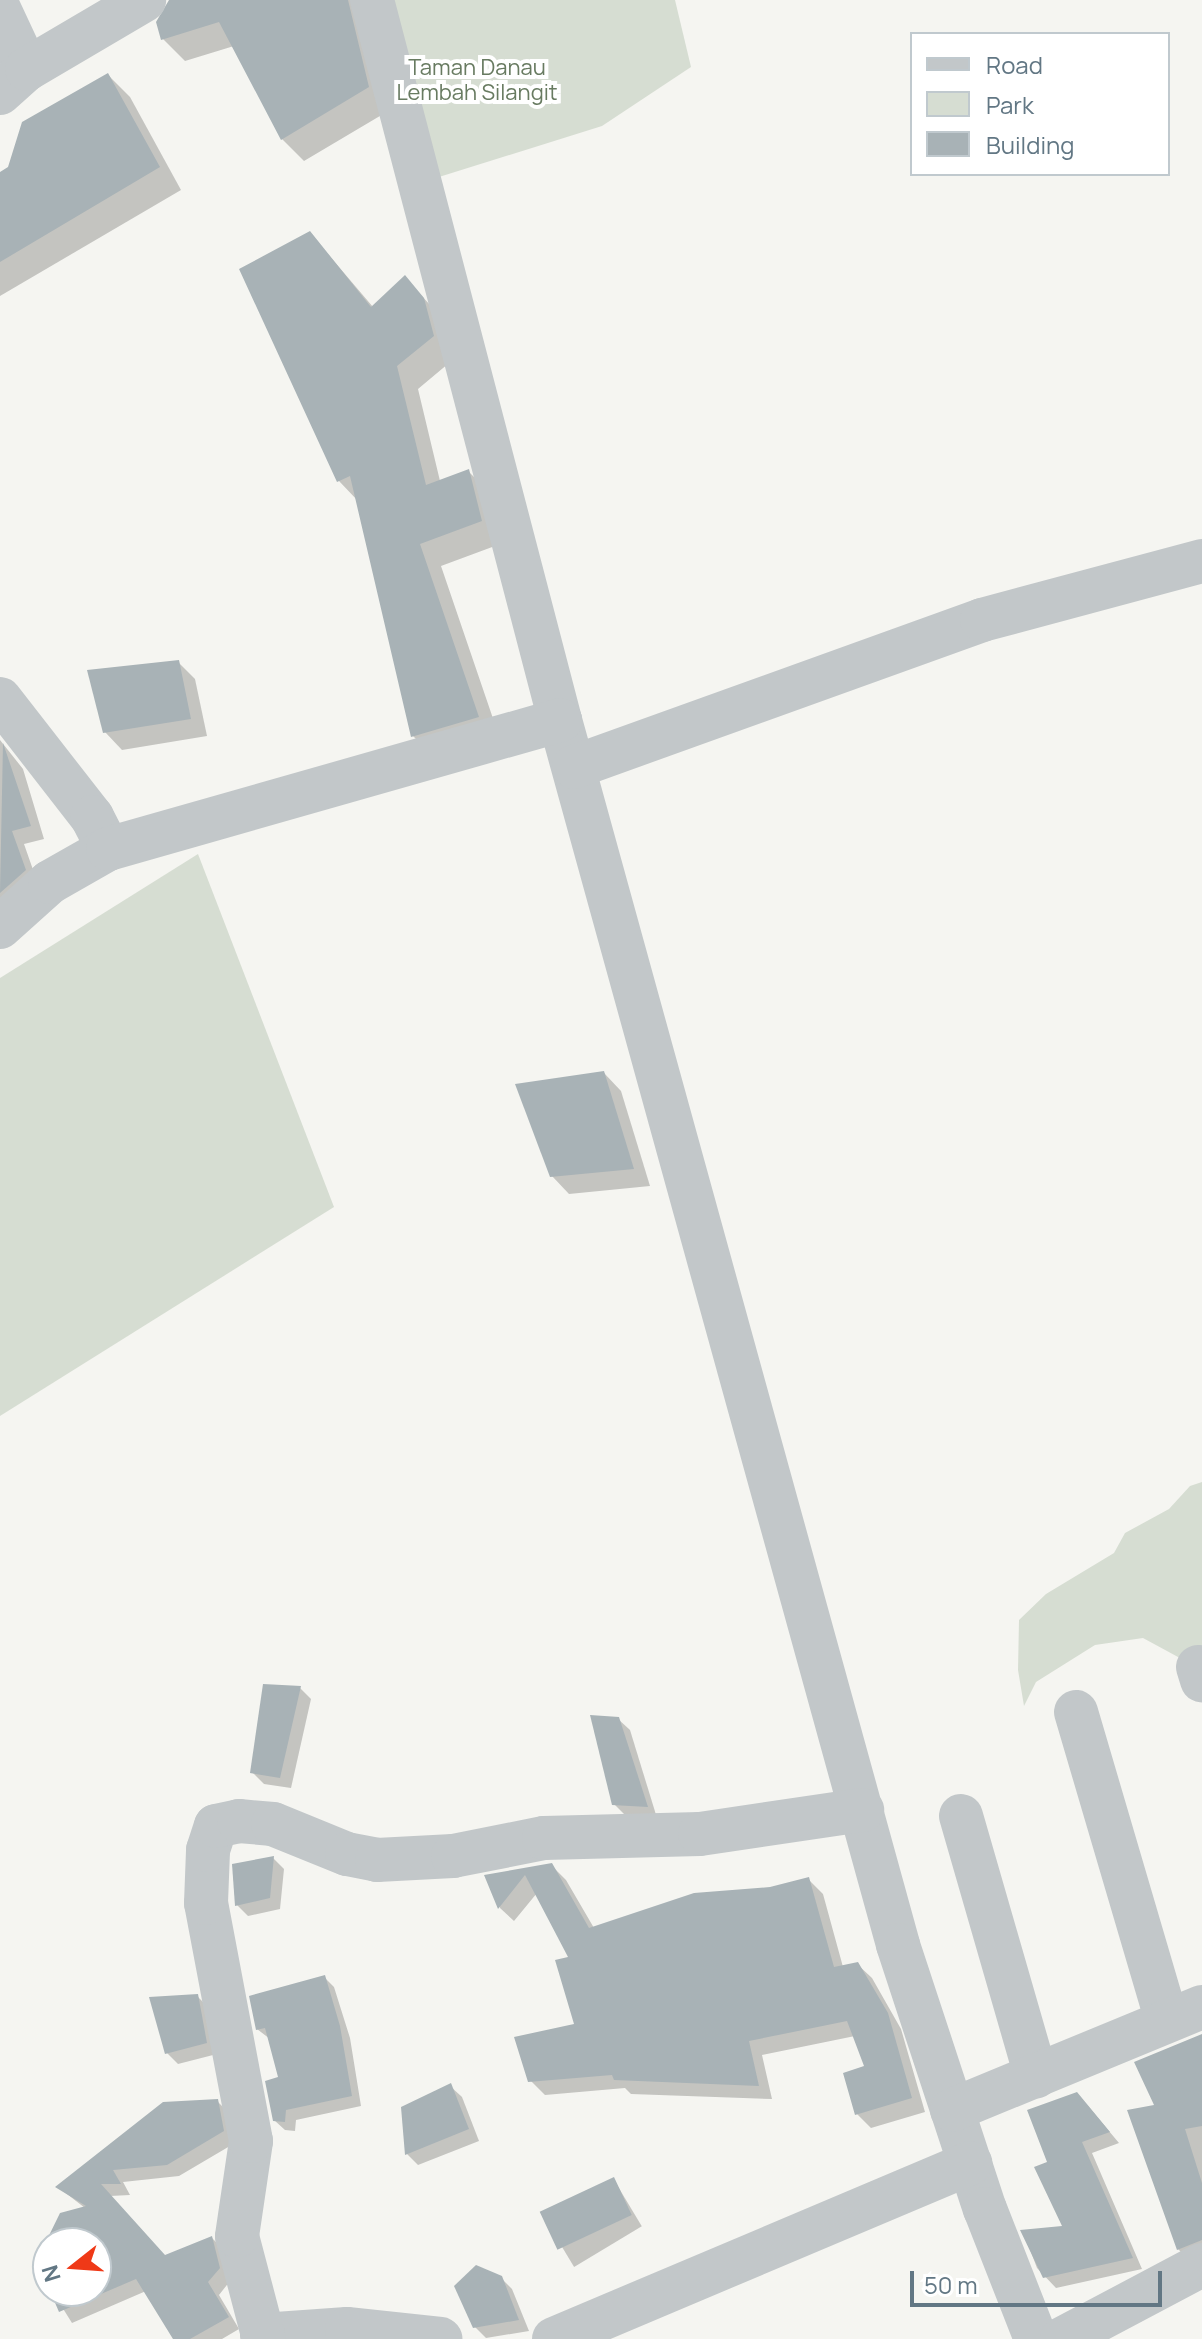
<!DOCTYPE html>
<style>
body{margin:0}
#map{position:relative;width:1202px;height:2339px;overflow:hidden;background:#f5f5f1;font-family:Manrope,sans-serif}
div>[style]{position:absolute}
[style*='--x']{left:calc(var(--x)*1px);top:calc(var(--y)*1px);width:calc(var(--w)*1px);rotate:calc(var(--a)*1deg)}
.green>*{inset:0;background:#d6ddd2}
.shadow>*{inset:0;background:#0003;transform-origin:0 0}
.building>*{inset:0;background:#a8b2b6;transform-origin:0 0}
.minor>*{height:44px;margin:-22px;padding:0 22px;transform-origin:22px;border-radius:22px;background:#c2c7c9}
span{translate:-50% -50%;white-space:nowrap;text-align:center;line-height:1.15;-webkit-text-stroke:8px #fff;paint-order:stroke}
.park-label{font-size:22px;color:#687b61}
.legend{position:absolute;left:910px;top:32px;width:260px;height:144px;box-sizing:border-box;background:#fff;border:2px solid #c0c9ce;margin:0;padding:10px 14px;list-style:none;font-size:24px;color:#627784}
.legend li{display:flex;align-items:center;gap:16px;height:40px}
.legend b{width:40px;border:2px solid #c0c9ce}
.north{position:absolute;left:32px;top:2227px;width:80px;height:80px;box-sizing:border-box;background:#fff;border:2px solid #c0c9ce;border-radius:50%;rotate:253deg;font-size:22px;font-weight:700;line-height:32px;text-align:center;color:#627784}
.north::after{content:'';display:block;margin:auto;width:28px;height:36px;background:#ef3917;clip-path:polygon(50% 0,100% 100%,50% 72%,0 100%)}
.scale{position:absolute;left:910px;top:2271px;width:252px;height:36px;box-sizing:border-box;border:4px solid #627784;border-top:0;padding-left:10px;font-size:24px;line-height:28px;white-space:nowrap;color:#627784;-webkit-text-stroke:6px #fff;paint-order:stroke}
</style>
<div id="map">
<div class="green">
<i style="clip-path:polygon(371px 0,675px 0,691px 67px,602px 126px,423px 182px)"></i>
<i style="clip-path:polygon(198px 854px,334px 1207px,0 1416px,0 978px)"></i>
<i style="clip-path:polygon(1202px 1482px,1202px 1670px,1143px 1638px,1095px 1645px,1036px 1682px,1024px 1706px,1018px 1670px,1019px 1620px,1046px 1594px,1114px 1553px,1125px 1533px,1169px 1509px,1190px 1486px)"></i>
</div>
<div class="shadow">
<i style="clip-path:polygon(173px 0,373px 0,390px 110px,304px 161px,282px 139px,234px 46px,185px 61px,163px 39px)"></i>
<i style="clip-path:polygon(108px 75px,130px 97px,181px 190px,0 296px,0 175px)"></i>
<i style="clip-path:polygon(310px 233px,373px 307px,405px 278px,446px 322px,455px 358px,418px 389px,440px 481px,468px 471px,490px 493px,503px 543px,441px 566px,500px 739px,435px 758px,413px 736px,358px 501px,339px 481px)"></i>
<i style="clip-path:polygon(178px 662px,195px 679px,207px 736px,122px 750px,105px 732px)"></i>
<i style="clip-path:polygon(0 740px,23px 769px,44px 839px,24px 844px,38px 884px,0 918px)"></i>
<i style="clip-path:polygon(604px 1073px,621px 1091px,650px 1186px,569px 1194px,552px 1176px)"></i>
<i style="clip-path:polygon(300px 1688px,311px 1699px,291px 1788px,264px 1784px,252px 1772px)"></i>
<i style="clip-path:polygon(618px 1719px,630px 1730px,657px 1818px,625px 1815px,614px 1804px)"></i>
<i style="clip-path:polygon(273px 1858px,284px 1869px,280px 1909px,248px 1916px,237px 1905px)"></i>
<i style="clip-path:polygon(551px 1865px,566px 1880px,594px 1928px,808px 1879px,823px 1894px,843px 1967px,857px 1964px,872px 1978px,901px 2029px,925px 2112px,871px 2128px,857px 2114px,867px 2068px,855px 2036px,762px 2055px,772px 2099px,631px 2094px,625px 2088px,545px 2095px,530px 2080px,577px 2025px,571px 1959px,537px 1893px,514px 1921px,500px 1908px,487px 1877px)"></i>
<i style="clip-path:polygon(324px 1977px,334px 1987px,350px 2038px,361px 2106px,296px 2120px,295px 2131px,285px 2130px,274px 2120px,281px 2078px,270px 2039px,257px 2029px)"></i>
<i style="clip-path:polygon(197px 1996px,208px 2007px,217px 2054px,178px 2064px,167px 2053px)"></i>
<i style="clip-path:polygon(1202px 2036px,1202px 2258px,1191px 2262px,1178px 2249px,1157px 2106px)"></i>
<i style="clip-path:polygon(450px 2086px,462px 2097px,479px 2141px,418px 2165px,407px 2154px,403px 2108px)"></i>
<i style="clip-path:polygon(217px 2101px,229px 2113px,235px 2143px,179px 2176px,123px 2182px,130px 2195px,110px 2196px,165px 2257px,212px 2238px,224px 2250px,230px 2281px,219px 2295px,239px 2329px,222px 2339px,175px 2339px,146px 2291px,72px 2323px,52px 2291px,96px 2291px,96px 2243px,48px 2243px,48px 2282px,39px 2260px,61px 2215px,85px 2208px,58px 2187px)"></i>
<i style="clip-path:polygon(1088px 2106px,1119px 2143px,1092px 2153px,1142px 2269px,1056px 2288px,1037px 2268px,1023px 2231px,1065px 2228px,1049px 2163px)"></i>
<i style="left:614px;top:2180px;width:54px;height:79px;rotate:59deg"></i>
<i style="clip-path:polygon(500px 2277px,512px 2289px,529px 2331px,486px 2338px,474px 2326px)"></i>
</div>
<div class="building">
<i style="clip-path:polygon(169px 0,348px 0,369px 87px,281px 140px,219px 22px,161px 40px,156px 22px)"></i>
<i style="clip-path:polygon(108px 73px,160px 167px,0 262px,0 172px,8px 167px,22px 122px)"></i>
<i style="clip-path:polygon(310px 231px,371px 307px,405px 275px,424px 298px,434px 336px,397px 366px,426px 485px,469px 469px,482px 521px,420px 544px,479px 717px,411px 737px,350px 476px,337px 482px,239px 269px)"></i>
<i style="clip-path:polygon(179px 660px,191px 719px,103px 733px,87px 670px)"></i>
<i style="clip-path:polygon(3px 743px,31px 826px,12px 831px,26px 870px,0 893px)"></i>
<i style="clip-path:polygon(604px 1071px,634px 1169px,550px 1177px,515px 1084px)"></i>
<i style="clip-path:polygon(263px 1684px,301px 1686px,280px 1778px,250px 1773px)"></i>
<i style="clip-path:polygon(590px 1715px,619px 1717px,648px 1807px,612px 1805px)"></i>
<i style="clip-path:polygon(274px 1856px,270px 1898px,235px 1906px,232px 1864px)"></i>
<i style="clip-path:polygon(552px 1863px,589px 1928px,694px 1893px,770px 1887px,809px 1877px,834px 1967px,858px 1962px,888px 2013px,912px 2098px,855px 2115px,843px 2073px,864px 2066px,847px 2021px,749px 2041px,759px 2086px,614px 2080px,612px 2075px,528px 2082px,514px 2037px,574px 2024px,555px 1960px,568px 1957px,525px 1875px,498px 1909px,484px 1875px)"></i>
<i style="clip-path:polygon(325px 1975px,340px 2026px,352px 2096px,286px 2110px,285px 2122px,273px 2121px,265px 2081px,278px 2077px,265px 2028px,256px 2030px,249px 1996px)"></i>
<i style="clip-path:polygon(198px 1994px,207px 2043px,165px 2054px,149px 1997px)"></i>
<i style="clip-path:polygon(1202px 2034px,1202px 2126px,1185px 2129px,1202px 2183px,1202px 2240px,1177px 2250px,1127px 2110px,1154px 2105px,1134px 2062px)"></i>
<i style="clip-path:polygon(451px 2083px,469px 2129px,405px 2155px,401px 2107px)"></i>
<i style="clip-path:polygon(1077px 2092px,1110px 2132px,1082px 2142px,1133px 2258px,1043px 2278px,1020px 2230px,1062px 2226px,1034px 2167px,1047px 2162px,1027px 2110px)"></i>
<i style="clip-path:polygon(218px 2099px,224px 2131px,167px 2165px,113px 2170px,121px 2184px,101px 2184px,165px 2255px,212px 2236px,220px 2268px,208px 2282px,229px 2317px,190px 2339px,173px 2339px,136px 2279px,59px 2312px,50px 2291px,96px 2291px,96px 2243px,48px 2243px,48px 2287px,37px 2260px,60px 2213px,86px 2206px,55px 2187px,163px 2102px)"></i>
<i style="left:614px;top:2177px;width:42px;height:82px;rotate:65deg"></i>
<i style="clip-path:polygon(476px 2265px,502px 2276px,519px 2320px,473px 2328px,454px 2286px)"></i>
</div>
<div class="minor">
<i style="--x:372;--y:0;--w:744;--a:75.37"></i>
<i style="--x:560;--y:720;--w:1271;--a:74.57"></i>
<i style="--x:898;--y:1945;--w:278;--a:71.8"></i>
<i style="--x:985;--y:2209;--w:140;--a:68.6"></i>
<i style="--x:0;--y:11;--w:64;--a:65"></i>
<i style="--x:0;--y:93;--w:36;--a:-42"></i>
<i style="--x:27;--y:69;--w:136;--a:-30.5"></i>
<i style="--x:0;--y:699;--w:150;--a:52.1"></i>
<i style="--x:92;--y:817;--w:36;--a:63"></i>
<i style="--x:574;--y:767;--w:434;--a:-19.8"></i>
<i style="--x:982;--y:620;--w:228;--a:-15"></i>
<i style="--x:0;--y:927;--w:67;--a:-42"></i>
<i style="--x:50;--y:882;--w:67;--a:-29.6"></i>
<i style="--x:108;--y:849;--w:470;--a:-15.9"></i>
<i style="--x:1198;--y:1667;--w:14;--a:73"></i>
<i style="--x:1076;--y:1712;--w:322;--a:73.6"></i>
<i style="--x:961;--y:1816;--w:271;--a:73.9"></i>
<i style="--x:952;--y:2110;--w:270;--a:-22.4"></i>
<i style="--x:262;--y:2335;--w:85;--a:-4"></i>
<i style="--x:347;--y:2329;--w:94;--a:6.1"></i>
<i style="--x:264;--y:2339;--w:106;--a:-104.7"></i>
<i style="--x:237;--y:2236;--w:96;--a:-81.6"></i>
<i style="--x:251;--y:2141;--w:242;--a:-100.7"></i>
<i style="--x:206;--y:1903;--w:53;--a:-87.8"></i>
<i style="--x:208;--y:1850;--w:25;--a:-72"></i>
<i style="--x:216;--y:1826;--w:24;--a:-12"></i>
<i style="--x:239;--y:1821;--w:34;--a:5"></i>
<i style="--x:273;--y:1824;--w:80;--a:22.1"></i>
<i style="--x:347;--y:1854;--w:31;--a:11"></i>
<i style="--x:377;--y:1860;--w:76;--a:-3"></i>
<i style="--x:453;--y:1856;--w:93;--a:-11.2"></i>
<i style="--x:544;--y:1838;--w:156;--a:-1.5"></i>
<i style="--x:700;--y:1834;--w:164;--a:-8.4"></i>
<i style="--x:554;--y:2339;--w:452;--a:-22.9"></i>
<i style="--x:1062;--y:2339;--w:158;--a:-27.9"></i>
</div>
<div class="park-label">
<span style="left:477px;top:80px">Taman Danau<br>Lembah Silangit</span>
</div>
<ul class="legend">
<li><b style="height:10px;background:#c2c7c9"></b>Road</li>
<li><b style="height:22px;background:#d6ddd2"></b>Park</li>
<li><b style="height:22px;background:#a8b2b6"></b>Building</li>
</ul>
<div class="north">N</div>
<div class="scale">50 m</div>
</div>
